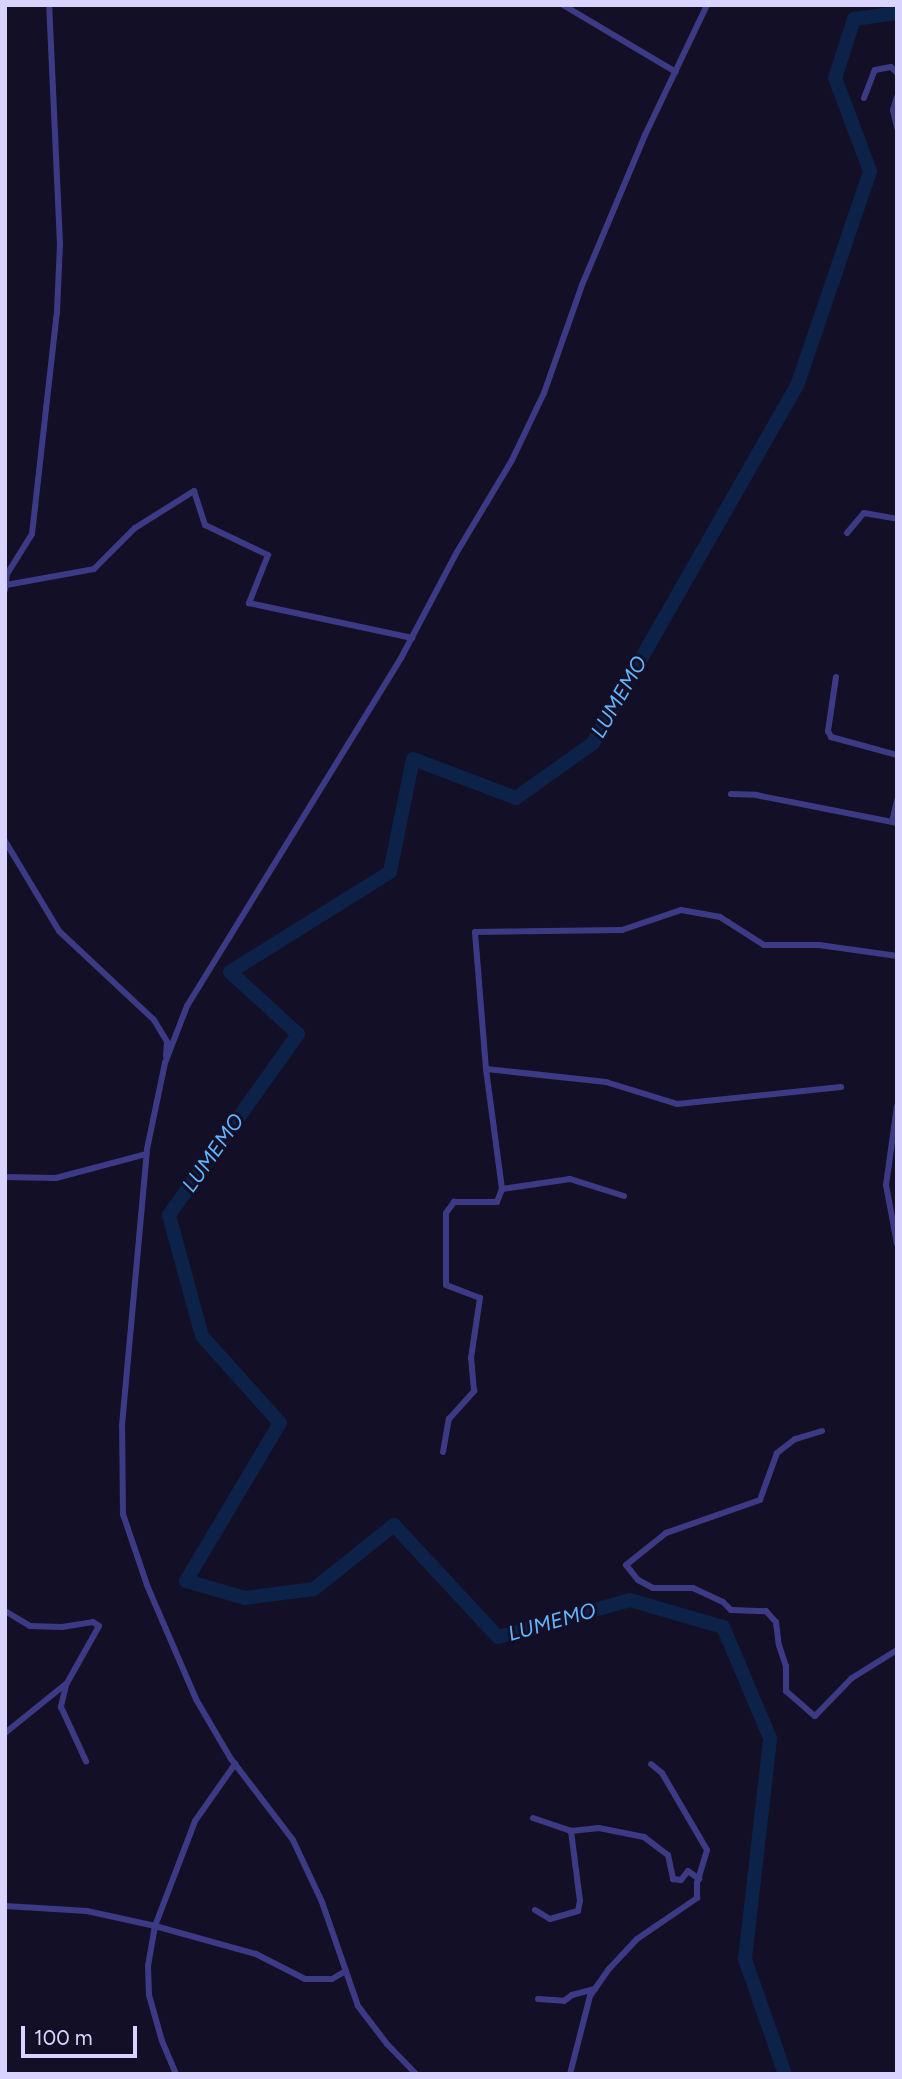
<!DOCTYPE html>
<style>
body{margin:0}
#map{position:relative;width:902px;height:2079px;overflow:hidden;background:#130f26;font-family:Figtree,sans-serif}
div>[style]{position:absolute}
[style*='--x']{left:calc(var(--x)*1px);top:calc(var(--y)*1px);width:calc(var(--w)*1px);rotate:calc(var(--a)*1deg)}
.river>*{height:14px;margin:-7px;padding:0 7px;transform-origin:7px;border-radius:7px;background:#0c2248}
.minor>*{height:6px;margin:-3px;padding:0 3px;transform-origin:3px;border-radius:3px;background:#3d3a85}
span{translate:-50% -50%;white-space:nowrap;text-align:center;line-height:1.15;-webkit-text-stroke:6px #130f26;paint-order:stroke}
.water-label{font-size:21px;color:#62b6ff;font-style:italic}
.frame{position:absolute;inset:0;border:7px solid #d9d4ff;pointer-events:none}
.scale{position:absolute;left:21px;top:2026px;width:116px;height:32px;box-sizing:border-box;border:4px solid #d9d4ff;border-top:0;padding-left:9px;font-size:21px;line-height:24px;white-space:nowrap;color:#d9d4ff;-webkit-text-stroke:5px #130f26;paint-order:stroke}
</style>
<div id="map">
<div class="river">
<i style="--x:785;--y:2074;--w:122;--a:-109.2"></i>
<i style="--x:745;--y:1959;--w:222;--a:-83.5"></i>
<i style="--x:770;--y:1738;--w:121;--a:-112.9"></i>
<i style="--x:723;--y:1627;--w:97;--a:-163.8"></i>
<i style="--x:630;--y:1600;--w:137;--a:164.3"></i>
<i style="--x:498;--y:1637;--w:153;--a:-132.9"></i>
<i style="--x:394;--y:1525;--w:102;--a:141.3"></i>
<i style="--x:314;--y:1589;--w:70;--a:172.6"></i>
<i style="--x:245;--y:1598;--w:61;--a:-163.9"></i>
<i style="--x:186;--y:1581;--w:184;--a:-59.3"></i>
<i style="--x:280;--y:1423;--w:117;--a:-131.9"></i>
<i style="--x:202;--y:1336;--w:125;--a:-105.3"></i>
<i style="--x:169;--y:1215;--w:222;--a:-54.5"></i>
<i style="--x:298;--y:1034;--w:92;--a:-137.6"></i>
<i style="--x:230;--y:972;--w:189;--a:-32"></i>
<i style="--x:390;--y:872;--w:115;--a:-78.5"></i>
<i style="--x:413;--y:759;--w:110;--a:20.7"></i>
<i style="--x:516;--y:798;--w:95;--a:-35.5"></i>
<i style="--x:593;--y:743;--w:414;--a:-60.3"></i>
<i style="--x:798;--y:383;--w:224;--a:-71.2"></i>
<i style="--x:870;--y:171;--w:99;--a:-110.6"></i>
<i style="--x:835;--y:78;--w:62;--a:-72.1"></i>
<i style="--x:854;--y:19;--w:43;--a:-7.9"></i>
</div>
<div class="minor">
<i style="--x:563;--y:5;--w:131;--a:30.7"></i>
<i style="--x:897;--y:97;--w:14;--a:107"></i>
<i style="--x:893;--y:110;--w:18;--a:77"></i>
<i style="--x:864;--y:98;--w:30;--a:-69"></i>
<i style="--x:875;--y:70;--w:16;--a:-11"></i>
<i style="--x:891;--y:67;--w:8;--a:45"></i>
<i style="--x:847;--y:533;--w:26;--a:-50"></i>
<i style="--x:864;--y:513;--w:34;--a:10"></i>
<i style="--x:6;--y:585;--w:89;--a:-10.3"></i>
<i style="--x:94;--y:569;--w:58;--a:-45"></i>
<i style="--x:135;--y:528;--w:70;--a:-32.1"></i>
<i style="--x:194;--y:491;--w:36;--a:72"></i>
<i style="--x:205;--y:525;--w:70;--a:25.5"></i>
<i style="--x:268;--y:555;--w:52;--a:111.6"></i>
<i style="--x:249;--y:603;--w:167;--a:12.1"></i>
<i style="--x:5;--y:590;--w:16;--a:-83"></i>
<i style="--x:7;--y:574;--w:47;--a:-58"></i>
<i style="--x:32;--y:534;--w:223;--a:-83.6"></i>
<i style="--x:57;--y:312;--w:68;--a:-87.5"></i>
<i style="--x:60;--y:244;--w:239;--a:-92.6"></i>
<i style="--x:836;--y:677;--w:55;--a:98.4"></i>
<i style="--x:828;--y:731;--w:7;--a:63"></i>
<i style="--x:831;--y:737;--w:68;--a:15.3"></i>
<i style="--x:731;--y:794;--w:25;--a:2"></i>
<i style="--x:756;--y:795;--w:144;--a:11.2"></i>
<i style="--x:892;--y:822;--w:22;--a:-77"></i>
<i style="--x:5;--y:841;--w:105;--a:59"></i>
<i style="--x:59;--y:931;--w:130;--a:43.1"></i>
<i style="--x:154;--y:1020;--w:26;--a:59"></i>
<i style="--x:167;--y:1042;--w:14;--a:94"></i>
<i style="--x:486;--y:1069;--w:121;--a:6.2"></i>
<i style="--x:606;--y:1082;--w:74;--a:17.2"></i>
<i style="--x:677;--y:1104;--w:165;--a:-5.9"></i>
<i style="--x:897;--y:1106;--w:80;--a:97.9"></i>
<i style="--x:886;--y:1185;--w:60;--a:79.4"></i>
<i style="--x:5;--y:1177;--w:51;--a:1.1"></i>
<i style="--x:56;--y:1178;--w:93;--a:-14.9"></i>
<i style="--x:624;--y:1196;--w:57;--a:-162.5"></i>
<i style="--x:570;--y:1179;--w:69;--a:171.6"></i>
<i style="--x:502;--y:1189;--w:121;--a:-97.6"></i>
<i style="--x:486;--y:1069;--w:137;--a:-94.6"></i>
<i style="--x:475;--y:932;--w:147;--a:-0.8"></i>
<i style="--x:622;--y:930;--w:62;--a:-18.7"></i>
<i style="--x:681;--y:910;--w:40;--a:10"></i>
<i style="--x:720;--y:917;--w:52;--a:32.5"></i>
<i style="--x:764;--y:945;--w:55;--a:0"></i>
<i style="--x:819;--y:945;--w:79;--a:8"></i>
<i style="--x:822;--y:1431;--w:28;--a:163"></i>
<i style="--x:795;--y:1439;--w:23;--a:142"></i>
<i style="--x:777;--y:1453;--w:50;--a:109.9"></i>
<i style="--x:760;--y:1500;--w:100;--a:160.7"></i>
<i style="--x:666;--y:1533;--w:51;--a:141.3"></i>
<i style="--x:626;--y:1565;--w:19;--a:51"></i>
<i style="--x:638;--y:1580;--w:17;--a:28"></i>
<i style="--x:653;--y:1588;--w:40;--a:0"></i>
<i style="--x:693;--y:1588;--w:33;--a:25"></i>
<i style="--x:723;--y:1602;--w:11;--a:45"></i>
<i style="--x:731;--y:1610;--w:35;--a:2"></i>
<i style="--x:766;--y:1611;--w:15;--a:48"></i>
<i style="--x:776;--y:1622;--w:23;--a:83"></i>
<i style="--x:779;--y:1645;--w:22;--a:72"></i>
<i style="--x:786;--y:1666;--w:25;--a:90"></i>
<i style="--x:786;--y:1691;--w:38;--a:41"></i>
<i style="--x:815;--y:1716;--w:53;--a:-45.8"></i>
<i style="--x:852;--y:1678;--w:53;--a:-31.9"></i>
<i style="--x:443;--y:1452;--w:34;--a:-80"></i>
<i style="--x:449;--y:1419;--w:38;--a:-48"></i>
<i style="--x:474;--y:1391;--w:33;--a:-95"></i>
<i style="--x:471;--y:1358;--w:61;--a:-81.5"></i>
<i style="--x:480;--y:1298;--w:36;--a:-159"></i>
<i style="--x:446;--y:1285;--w:72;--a:-90"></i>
<i style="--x:446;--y:1213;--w:14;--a:-54"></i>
<i style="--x:454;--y:1202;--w:43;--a:0"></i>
<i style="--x:497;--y:1202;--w:14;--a:-69"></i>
<i style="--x:5;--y:1611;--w:29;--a:31"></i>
<i style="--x:30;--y:1626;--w:32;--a:2"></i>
<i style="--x:62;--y:1627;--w:31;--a:-9"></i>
<i style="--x:93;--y:1622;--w:7;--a:34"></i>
<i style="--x:99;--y:1626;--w:65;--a:119.3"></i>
<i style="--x:67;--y:1683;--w:80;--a:141.1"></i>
<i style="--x:66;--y:1685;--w:23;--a:103"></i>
<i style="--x:61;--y:1707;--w:60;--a:65.2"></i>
<i style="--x:533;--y:1818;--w:40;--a:18.9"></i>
<i style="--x:571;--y:1831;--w:28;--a:-6"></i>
<i style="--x:599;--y:1828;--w:46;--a:11.3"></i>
<i style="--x:644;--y:1837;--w:30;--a:37"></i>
<i style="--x:668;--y:1855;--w:25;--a:78"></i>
<i style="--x:673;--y:1879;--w:8;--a:7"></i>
<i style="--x:681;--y:1880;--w:11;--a:-52"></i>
<i style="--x:688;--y:1871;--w:14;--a:36"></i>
<i style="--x:5;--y:1906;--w:82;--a:3.5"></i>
<i style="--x:87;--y:1911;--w:70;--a:12.4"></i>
<i style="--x:155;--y:1926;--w:105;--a:15.5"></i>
<i style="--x:256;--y:1954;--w:55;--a:27"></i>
<i style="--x:305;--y:1979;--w:27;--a:0"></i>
<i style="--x:332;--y:1979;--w:16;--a:-30"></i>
<i style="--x:535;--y:1910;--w:17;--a:31"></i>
<i style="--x:550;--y:1919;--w:29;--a:-16"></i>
<i style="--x:578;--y:1911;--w:10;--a:-79"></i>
<i style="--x:580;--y:1901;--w:71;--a:-97.3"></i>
<i style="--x:538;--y:1999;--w:26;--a:4"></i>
<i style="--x:564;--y:2001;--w:10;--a:-37"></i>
<i style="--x:572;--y:1995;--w:24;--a:-15"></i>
<i style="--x:176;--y:2074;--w:36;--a:-113"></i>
<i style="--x:162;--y:2041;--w:48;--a:-105.8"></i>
<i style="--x:149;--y:1995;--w:29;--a:-92"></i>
<i style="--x:148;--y:1966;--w:41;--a:-80.1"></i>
<i style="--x:155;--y:1926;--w:112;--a:-69.1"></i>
<i style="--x:195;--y:1821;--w:70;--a:-54.9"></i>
<i style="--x:416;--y:2074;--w:42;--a:-134"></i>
<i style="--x:387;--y:2044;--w:48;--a:-127.3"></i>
<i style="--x:358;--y:2006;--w:110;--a:-109.1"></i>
<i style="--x:322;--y:1902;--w:68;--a:-115.1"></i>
<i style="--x:293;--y:1840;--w:102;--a:-127.4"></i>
<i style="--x:231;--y:1759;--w:69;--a:-120.3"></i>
<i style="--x:196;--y:1699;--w:124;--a:-113.3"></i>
<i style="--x:147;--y:1585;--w:75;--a:-108.7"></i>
<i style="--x:123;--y:1514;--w:89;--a:-90.6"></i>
<i style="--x:122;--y:1425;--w:277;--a:-84.8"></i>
<i style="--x:147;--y:1149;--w:88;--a:-78.2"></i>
<i style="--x:165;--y:1063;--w:61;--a:-68.9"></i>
<i style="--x:187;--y:1006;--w:409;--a:-58.4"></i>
<i style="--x:401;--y:658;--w:120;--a:-62.2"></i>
<i style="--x:457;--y:552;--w:107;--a:-59.1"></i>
<i style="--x:512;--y:460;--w:74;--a:-64.5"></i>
<i style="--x:544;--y:393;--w:114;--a:-70.6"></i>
<i style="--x:582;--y:285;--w:163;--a:-67.2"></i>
<i style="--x:645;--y:135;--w:144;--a:-64.5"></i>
<i style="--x:570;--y:2074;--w:81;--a:-75.6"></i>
<i style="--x:590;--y:1996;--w:32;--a:-55"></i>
<i style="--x:608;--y:1970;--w:42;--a:-46.9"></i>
<i style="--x:637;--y:1939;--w:73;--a:-34.3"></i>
<i style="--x:697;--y:1898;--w:15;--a:-90"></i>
<i style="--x:697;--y:1883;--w:34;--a:-73"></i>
<i style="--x:707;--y:1850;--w:89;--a:-120.3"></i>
<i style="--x:662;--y:1773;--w:14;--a:-141"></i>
</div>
<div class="water-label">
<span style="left:619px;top:697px;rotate:-60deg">LUMEMO</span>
<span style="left:213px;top:1153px;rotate:-55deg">LUMEMO</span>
<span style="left:552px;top:1622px;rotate:-16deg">LUMEMO</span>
</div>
<div class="frame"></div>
<div class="scale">100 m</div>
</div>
